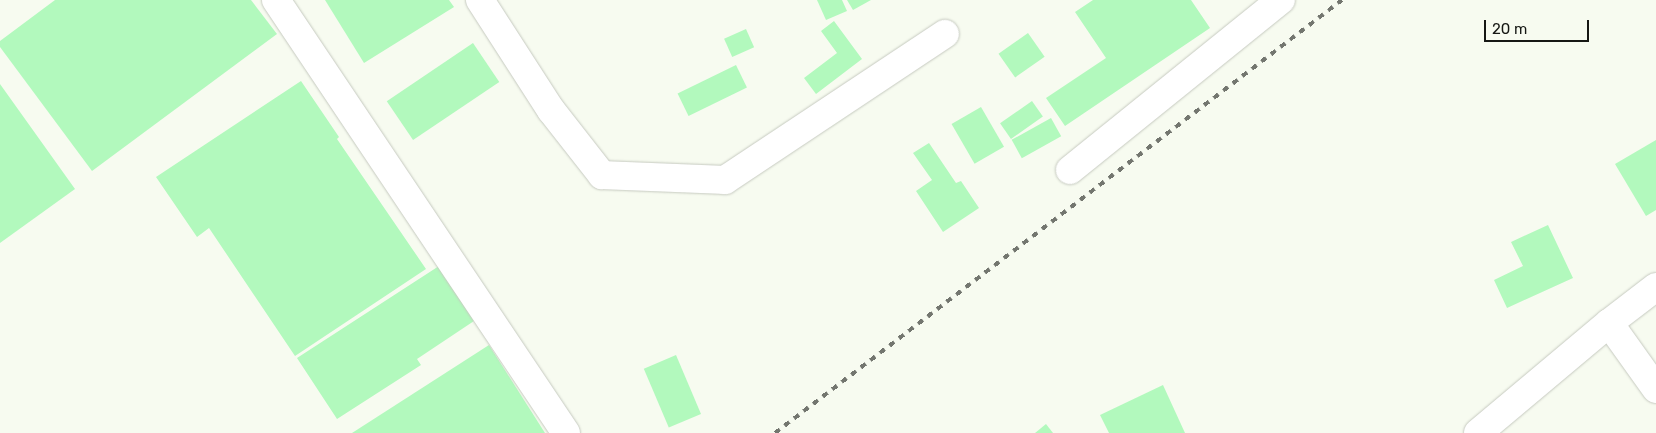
<!DOCTYPE html>
<style>
body{margin:0}
#map{position:relative;width:1656px;height:433px;overflow:hidden;background:#f7fbf0;font-family:Rubik,sans-serif}
div>[style]{position:absolute}
[style*='--x']{left:calc(var(--x)*1px);top:calc(var(--y)*1px);width:calc(var(--w)*1px);rotate:calc(var(--a)*1deg)}
.building>*{inset:0;background:#b2f9bd;transform-origin:0 0}
.roads{filter:drop-shadow(0 0 1px #c6cac0) drop-shadow(0 0 1px #c6cac0)}
.street>*{height:28px;margin:-14px;padding:0 14px;transform-origin:14px;border-radius:14px;background:#fff}
.rail>*{height:4px;margin-top:-2px;transform-origin:0;background:repeating-linear-gradient(90deg,#73766f 0 6px,transparent 0 12px)}
span{translate:-50% -50%;white-space:nowrap;text-align:center;line-height:1.15;-webkit-text-stroke:4px #f7fbf0;paint-order:stroke}
.scale{position:absolute;left:1484px;top:20px;width:105px;height:22px;box-sizing:border-box;border:2px solid #161814;border-top:0;padding-left:6px;font-size:15px;line-height:18px;white-space:nowrap;color:#161814;-webkit-text-stroke:4px #f7fbf0;paint-order:stroke}
</style>
<div id="map">
<div class="building">
<i style="clip-path:polygon(55px 0,251px 0,277px 34px,92px 171px,0 47px,0 41px)"></i>
<i style="clip-path:polygon(325px 0,449px 0,454px 7px,364px 63px)"></i>
<i style="clip-path:polygon(817px 0,842px 0,847px 11px,826px 20px)"></i>
<i style="clip-path:polygon(847px 0,871px 0,853px 10px)"></i>
<i style="clip-path:polygon(1093px 0,1191px 0,1210px 28px,1065px 126px,1046px 98px,1106px 58px,1075px 12px)"></i>
<i style="clip-path:polygon(834px 21px,862px 59px,816px 94px,804px 78px,837px 53px,821px 31px)"></i>
<i style="left:746px;top:29px;width:20px;height:24px;rotate:66deg"></i>
<i style="left:1028px;top:33px;width:29px;height:36px;rotate:55deg"></i>
<i style="left:473px;top:43px;width:47px;height:104px;rotate:56deg"></i>
<i style="left:736px;top:65px;width:25px;height:65px;rotate:64deg"></i>
<i style="clip-path:polygon(301px 81px,339px 137px,337px 139px,426px 269px,295px 356px,209px 228px,197px 237px,156px 177px)"></i>
<i style="clip-path:polygon(0 84px,75px 189px,0 243px)"></i>
<i style="left:1032px;top:101px;width:19px;height:39px;rotate:55deg"></i>
<i style="left:981px;top:107px;width:46px;height:34px;rotate:60deg"></i>
<i style="left:1051px;top:118px;width:21px;height:45px;rotate:61deg"></i>
<i style="clip-path:polygon(1656px 140px,1656px 210px,1646px 216px,1615px 164px)"></i>
<i style="clip-path:polygon(929px 143px,956px 183px,961px 181px,979px 208px,943px 232px,916px 191px,932px 180px,913px 153px)"></i>
<i style="clip-path:polygon(1548px 225px,1573px 278px,1507px 308px,1494px 280px,1523px 266px,1511px 242px)"></i>
<i style="clip-path:polygon(439px 266px,474px 321px,417px 359px,421px 365px,337px 419px,297px 358px)"></i>
<i style="clip-path:polygon(489px 345px,545px 433px,352px 433px)"></i>
<i style="left:676px;top:355px;width:64px;height:35px;rotate:67deg"></i>
<i style="clip-path:polygon(1163px 385px,1185px 433px,1109px 433px,1100px 415px)"></i>
<i style="clip-path:polygon(1046px 424px,1053px 433px,1035px 433px)"></i>
</div>
<div class="roads">
<div class="street">
<i style="--x:276;--y:0;--w:521;--a:56.19"></i>
<i style="--x:480;--y:0;--w:131;--a:57.2"></i>
<i style="--x:551;--y:110;--w:83;--a:51.9"></i>
<i style="--x:602;--y:175;--w:123;--a:2.3"></i>
<i style="--x:725;--y:180;--w:264;--a:-33.6"></i>
<i style="--x:1070;--y:170;--w:271;--a:-38.9"></i>
<i style="--x:1609;--y:323;--w:81;--a:54.5"></i>
<i style="--x:1478;--y:433;--w:171;--a:-40"></i>
<i style="--x:1609;--y:323;--w:59;--a:-37.5"></i>
</div>
</div>
<div class="rail">
<i style="--x:775;--y:433;--w:713;--a:-37.37"></i>
</div>
<div class="scale">20 m</div>
</div>
